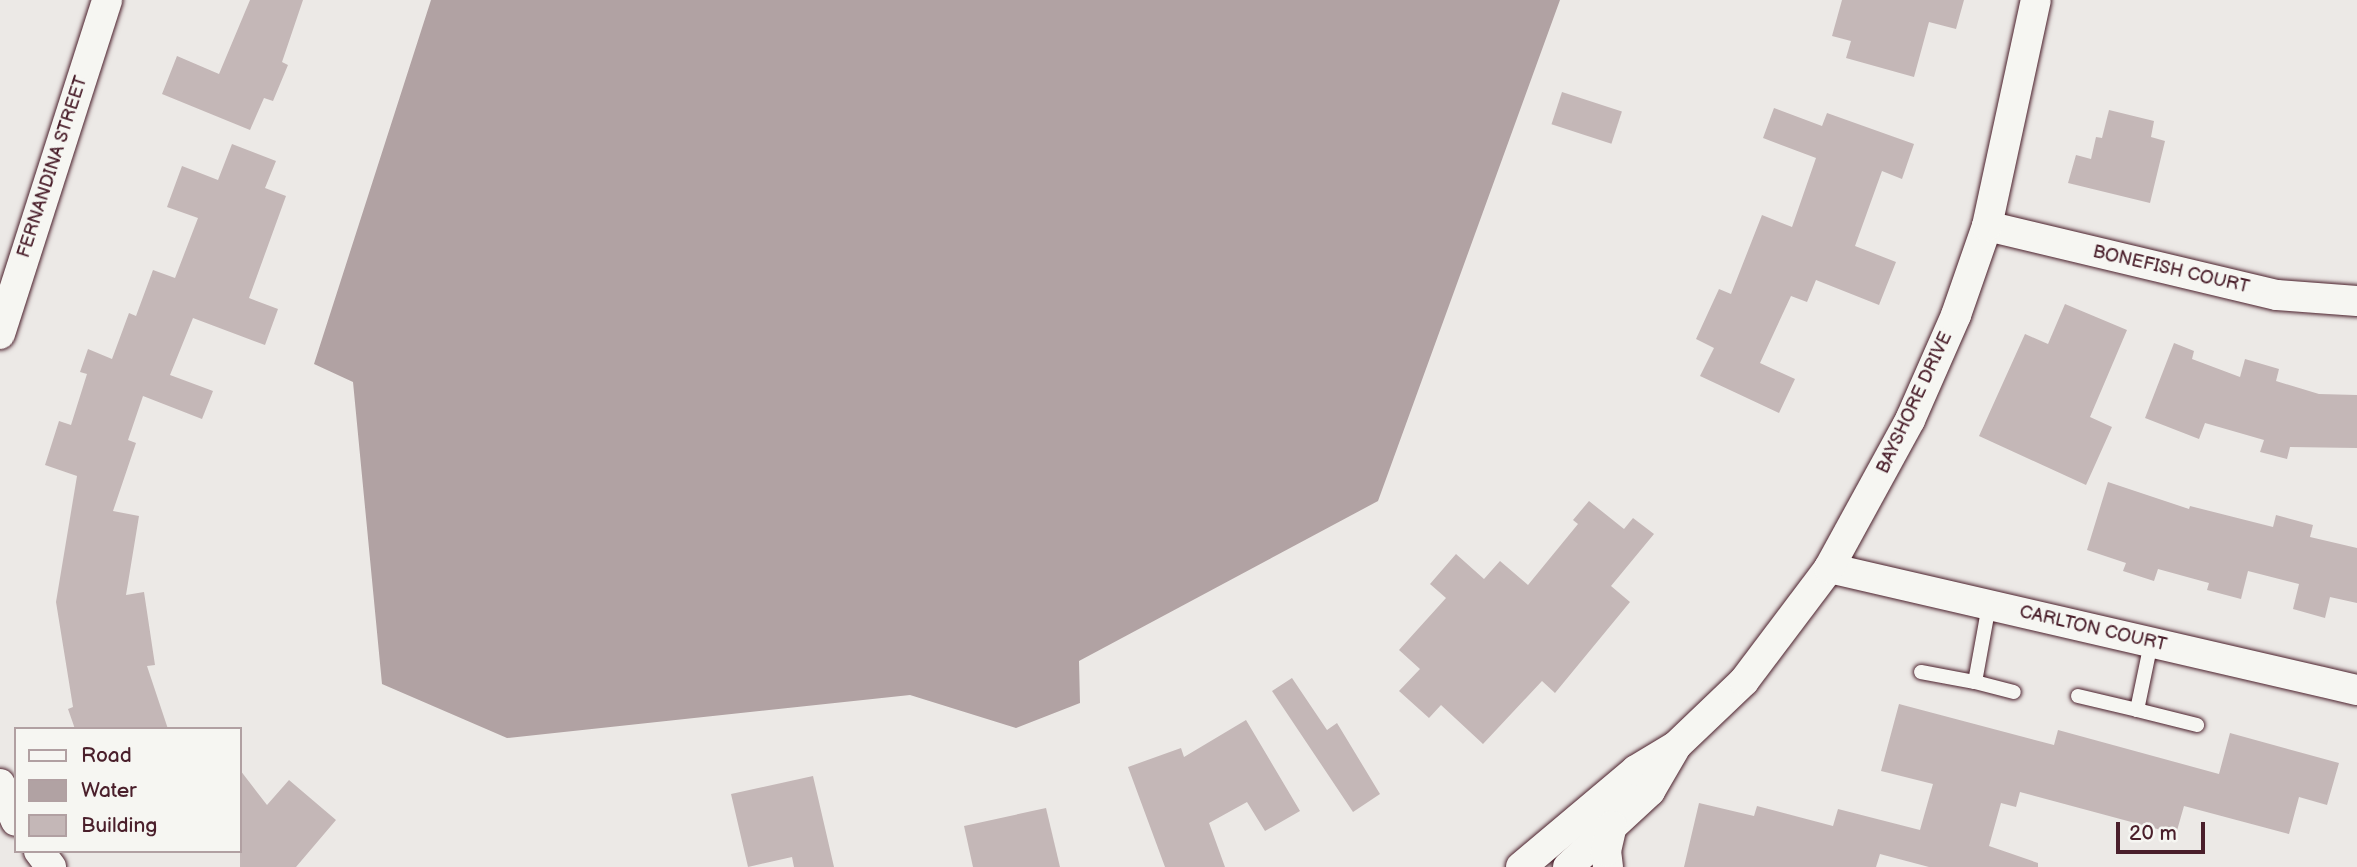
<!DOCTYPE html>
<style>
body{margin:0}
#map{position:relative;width:2357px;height:867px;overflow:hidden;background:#ece9e6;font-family:"Balsamiq Sans",sans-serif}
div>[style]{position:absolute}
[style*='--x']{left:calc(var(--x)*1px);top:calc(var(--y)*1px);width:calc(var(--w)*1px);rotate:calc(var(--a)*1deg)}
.water>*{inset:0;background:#b1a2a3}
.building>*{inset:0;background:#c4b7b7;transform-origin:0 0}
.roads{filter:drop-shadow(0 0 2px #4a1f2b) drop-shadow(0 0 2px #4a1f2b)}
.lane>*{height:14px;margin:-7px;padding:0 7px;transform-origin:7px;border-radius:7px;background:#f6f6f2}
.street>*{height:30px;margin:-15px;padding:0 15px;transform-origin:15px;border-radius:15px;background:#f6f6f2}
span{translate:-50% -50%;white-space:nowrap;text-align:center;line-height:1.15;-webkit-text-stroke:7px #f6f6f2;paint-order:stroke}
.street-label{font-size:18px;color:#4a1f2b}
.legend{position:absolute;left:14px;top:727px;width:228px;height:126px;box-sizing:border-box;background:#f6f6f2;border:2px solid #b1a0a2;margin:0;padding:9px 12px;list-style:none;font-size:21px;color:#4a1f2b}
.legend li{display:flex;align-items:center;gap:14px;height:35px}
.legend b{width:35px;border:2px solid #b1a0a2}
.scale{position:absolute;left:2116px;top:822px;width:89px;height:32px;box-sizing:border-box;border:4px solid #4a1f2b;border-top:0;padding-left:9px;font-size:21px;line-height:24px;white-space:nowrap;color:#4a1f2b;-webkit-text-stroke:5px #f6f6f2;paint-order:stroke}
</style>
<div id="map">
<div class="water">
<i style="clip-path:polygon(431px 0,1560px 0,1378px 501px,1079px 661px,1080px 703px,1016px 728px,910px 695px,507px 738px,382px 684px,353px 382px,314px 364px)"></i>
</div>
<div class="building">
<i style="clip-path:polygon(250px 0,303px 0,282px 62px,288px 65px,273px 101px,264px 98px,250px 130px,162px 94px,177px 56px,219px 74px)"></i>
<i style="clip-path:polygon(1842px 0,1964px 0,1956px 29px,1929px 22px,1914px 77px,1846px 58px,1851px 41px,1832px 36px)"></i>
<i style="left:1562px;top:92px;width:63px;height:34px;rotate:18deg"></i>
<i style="clip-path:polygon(1774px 108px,1822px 126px,1827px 113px,1914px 144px,1902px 179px,1882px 171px,1855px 246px,1896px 262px,1879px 305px,1816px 280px,1807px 302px,1791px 296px,1760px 363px,1795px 379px,1779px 413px,1700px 376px,1714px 348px,1696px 339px,1719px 289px,1731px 294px,1762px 215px,1792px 227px,1816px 158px,1763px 138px)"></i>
<i style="clip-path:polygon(2109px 110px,2154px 121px,2151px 137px,2165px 141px,2150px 203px,2068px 183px,2076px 155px,2091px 159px,2096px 137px,2102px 138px)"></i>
<i style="clip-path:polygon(232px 144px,276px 161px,265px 188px,286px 196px,249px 298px,278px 309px,265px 345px,193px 318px,170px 375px,213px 391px,202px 419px,143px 396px,128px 440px,136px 443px,113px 511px,139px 516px,126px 595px,144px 592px,155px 665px,147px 666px,168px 729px,75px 729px,68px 709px,73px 707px,56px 602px,77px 476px,45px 465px,59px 421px,71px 425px,87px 374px,80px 372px,88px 349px,112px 359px,129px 313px,136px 316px,153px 270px,175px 278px,198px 218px,167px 207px,182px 166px,218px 180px)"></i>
<i style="clip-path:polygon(2065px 304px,2127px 330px,2090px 417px,2112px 427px,2086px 485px,1979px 436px,2025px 334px,2048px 344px)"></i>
<i style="clip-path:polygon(2174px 343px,2194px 351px,2192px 359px,2240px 377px,2245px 359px,2279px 369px,2276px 381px,2319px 394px,2357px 395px,2357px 448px,2290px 447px,2287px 459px,2260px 452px,2264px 440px,2205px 423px,2199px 439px,2145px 418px)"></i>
<i style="clip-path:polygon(2108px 482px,2189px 509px,2190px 506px,2273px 527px,2276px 515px,2313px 525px,2310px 537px,2357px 548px,2357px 603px,2330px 597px,2325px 618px,2293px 609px,2299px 584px,2248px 571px,2241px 599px,2207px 590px,2209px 583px,2158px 569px,2154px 581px,2123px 571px,2126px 563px,2087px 550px)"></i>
<i style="clip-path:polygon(1589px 501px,1624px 529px,1633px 518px,1654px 534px,1611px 586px,1630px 602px,1555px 693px,1542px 681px,1483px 744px,1441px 705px,1429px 718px,1399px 691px,1420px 669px,1399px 650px,1446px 598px,1430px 584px,1456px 554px,1484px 579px,1500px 561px,1528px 585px,1578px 524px,1573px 520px)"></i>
<i style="clip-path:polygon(1292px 678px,1327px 730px,1337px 723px,1380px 794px,1353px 812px,1272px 691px)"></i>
<i style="clip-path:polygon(1899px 704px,2054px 745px,2058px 730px,2219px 774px,2230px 733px,2339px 763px,2327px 805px,2299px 797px,2289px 834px,2184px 806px,2176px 834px,2020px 792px,2016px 807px,2001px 803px,1989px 846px,2038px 863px,2038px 867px,1929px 867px,1880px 854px,1876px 867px,1684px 867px,1699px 803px,1754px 816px,1757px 806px,1833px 826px,1838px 809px,1920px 830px,1933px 784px,1881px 771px)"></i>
<i style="clip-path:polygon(1246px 720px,1300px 811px,1265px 831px,1247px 802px,1209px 823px,1225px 867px,1165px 867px,1128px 767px,1181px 748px,1184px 757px)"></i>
<i style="clip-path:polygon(240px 770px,267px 805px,289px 780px,336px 820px,296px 867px,240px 867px)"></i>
<i style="clip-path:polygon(813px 776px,834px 867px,794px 867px,792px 857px,748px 867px,731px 794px)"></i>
<i style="clip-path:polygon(1046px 808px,1060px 867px,973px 867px,964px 826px)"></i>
</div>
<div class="roads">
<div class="lane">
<i style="--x:1921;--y:672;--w:55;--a:10.5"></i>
<i style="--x:1975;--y:682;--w:78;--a:-79.7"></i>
<i style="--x:1975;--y:682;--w:40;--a:14.4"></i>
<i style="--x:2078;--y:696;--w:61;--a:13.3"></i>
<i style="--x:2137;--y:710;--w:68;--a:-78.2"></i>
<i style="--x:2137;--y:710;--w:62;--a:14"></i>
</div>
<div class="street">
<i style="--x:1987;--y:226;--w:298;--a:13.4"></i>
<i style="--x:2277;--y:295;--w:80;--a:4.3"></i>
<i style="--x:0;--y:334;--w:351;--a:-72.2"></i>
<i style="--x:1829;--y:568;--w:542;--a:13.01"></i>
<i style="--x:0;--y:784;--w:40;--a:66.6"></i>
<i style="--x:39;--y:851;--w:20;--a:53"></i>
<i style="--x:1521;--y:867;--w:150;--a:-40.1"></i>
<i style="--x:1636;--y:770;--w:47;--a:-31"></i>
<i style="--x:1676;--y:746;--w:94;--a:-43.7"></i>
<i style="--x:1744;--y:681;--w:141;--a:-53"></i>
<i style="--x:1829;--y:568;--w:169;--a:-61.3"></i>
<i style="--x:1910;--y:420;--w:115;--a:-66.3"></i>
<i style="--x:1956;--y:315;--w:94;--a:-70.8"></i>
<i style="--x:1987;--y:226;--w:231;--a:-77.8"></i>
<i style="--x:1568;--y:867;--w:112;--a:-42.8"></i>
<i style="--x:1650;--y:791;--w:48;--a:-59.7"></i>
<i style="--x:1608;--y:867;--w:16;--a:-97"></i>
<i style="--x:1606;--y:851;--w:26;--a:-77"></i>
</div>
</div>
<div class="street-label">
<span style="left:53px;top:167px;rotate:-72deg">FERNANDINA STREET</span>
<span style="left:2171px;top:270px;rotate:13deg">BONEFISH COURT</span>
<span style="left:1915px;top:403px;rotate:-65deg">BAYSHORE DRIVE</span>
<span style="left:2093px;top:629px;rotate:13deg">CARLTON COURT</span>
</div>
<ul class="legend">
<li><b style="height:9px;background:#f6f6f2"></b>Road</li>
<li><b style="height:19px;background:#b1a2a3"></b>Water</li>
<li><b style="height:19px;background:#c4b7b7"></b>Building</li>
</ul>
<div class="scale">20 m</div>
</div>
